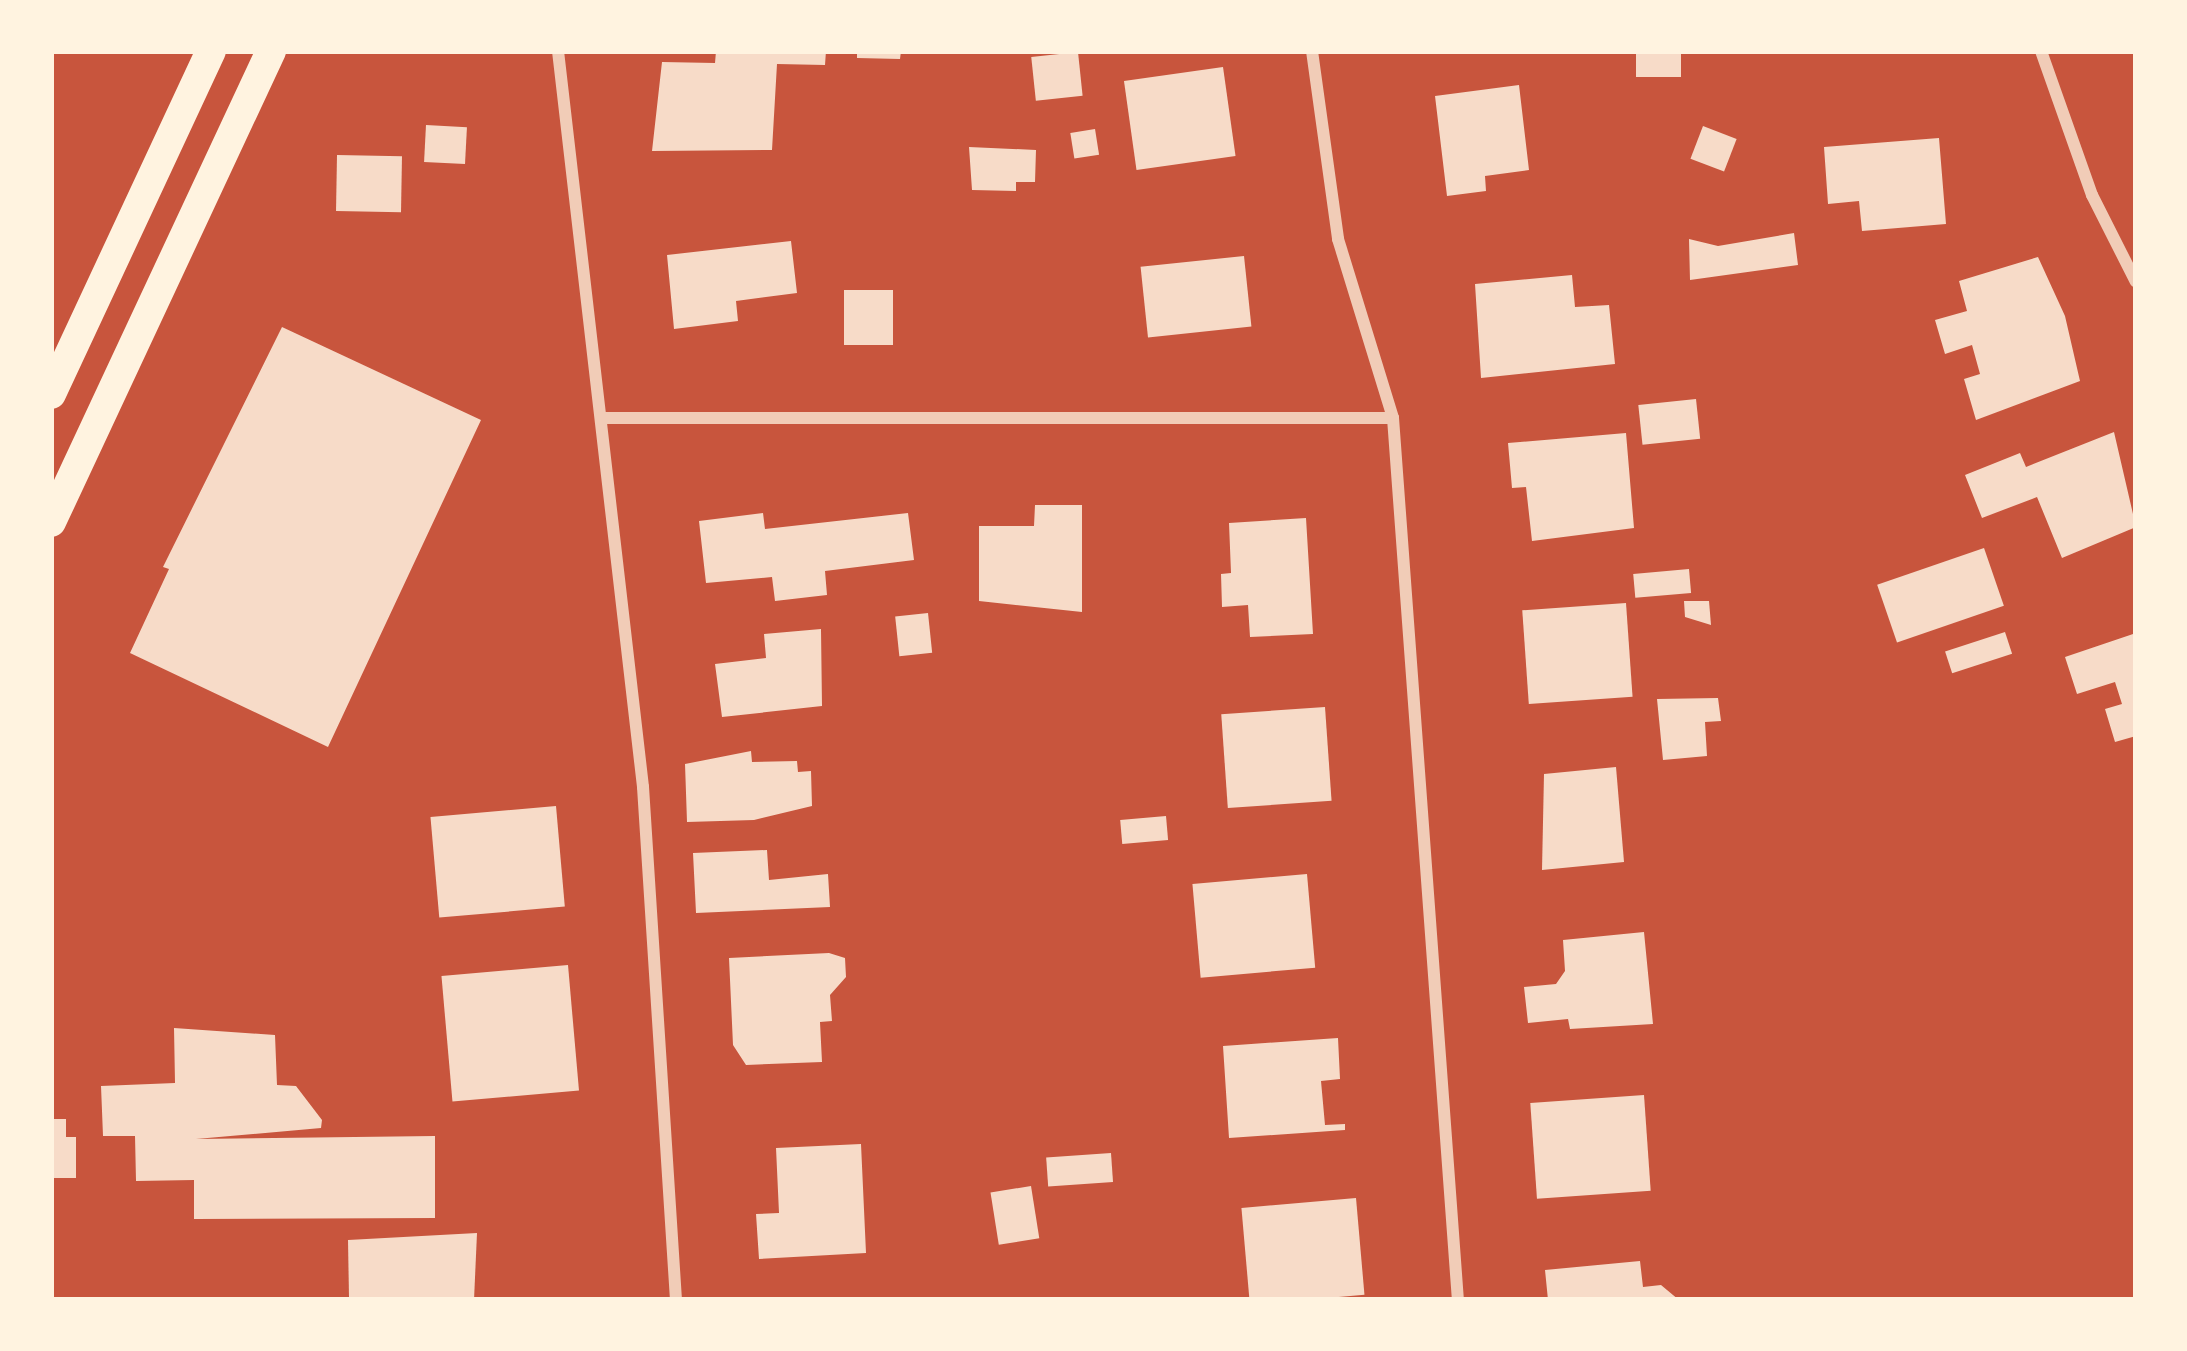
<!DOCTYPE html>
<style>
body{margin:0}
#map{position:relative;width:2187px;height:1351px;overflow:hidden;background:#c8553d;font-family:"Space Grotesk",sans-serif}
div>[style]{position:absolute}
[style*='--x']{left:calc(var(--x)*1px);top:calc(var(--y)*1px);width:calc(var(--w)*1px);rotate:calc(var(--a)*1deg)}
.building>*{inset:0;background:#f7dbc8;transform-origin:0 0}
.minor>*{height:12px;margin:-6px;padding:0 6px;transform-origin:6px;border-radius:6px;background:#f1ccb7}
.primary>*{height:30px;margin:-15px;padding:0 15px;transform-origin:15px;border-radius:15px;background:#fff3e0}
span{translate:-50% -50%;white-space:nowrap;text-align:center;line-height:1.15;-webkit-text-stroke:12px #fff3e0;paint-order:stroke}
.frame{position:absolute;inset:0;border:54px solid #fff3e0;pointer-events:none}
</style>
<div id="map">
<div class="building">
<i style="clip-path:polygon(716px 51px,826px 51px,825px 65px,777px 64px,772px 150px,652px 151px,662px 62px,715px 63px)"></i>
<i style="clip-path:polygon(857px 51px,901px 51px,900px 59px,857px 58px)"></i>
<i style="left:1636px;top:51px;width:45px;height:26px"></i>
<i style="left:1078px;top:52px;width:44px;height:47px;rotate:84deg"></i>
<i style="left:1223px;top:67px;width:90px;height:100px;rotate:82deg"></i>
<i style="clip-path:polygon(1519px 85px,1529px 170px,1485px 176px,1486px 191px,1447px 196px,1435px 96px)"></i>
<i style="left:426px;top:125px;width:41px;height:37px;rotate:3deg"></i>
<i style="left:1703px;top:126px;width:36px;height:35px;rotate:21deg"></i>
<i style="left:1095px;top:129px;width:26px;height:25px;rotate:81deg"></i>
<i style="clip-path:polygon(1939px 138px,1946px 224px,1862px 231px,1859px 201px,1828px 204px,1824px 147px)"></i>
<i style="clip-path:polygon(969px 147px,1036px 150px,1035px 182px,1016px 182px,1016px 191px,972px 190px)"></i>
<i style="left:337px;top:155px;width:65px;height:56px;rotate:1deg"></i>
<i style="clip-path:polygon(1794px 233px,1798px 265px,1690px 280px,1689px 239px,1718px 246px)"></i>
<i style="clip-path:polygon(791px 241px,797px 293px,736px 301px,738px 321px,674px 329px,667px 255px)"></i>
<i style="left:1244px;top:256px;width:71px;height:104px;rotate:84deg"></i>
<i style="clip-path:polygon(2038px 257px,2065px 316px,2080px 381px,1976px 420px,1964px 379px,1980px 374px,1972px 345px,1945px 354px,1935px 320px,1967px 311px,1959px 281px)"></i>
<i style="clip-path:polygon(1572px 275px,1575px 307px,1609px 305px,1615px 364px,1481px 378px,1475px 284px)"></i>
<i style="left:893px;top:290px;width:55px;height:49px;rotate:90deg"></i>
<i style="clip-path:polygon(282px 327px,481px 420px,328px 747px,130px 653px,169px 569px,163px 567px)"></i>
<i style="left:1696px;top:399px;width:40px;height:58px;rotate:84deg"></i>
<i style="clip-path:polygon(2114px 432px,2136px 527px,2062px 558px,2037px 497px,1982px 518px,1965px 475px,2020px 453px,2026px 467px)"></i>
<i style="clip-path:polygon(1626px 433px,1634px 528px,1532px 541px,1526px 487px,1512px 488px,1508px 443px)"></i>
<i style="clip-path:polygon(1035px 505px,1082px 505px,1082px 612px,979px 601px,979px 526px,1034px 526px)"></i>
<i style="clip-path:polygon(763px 513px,765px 529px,908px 513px,914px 560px,825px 571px,827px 595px,775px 601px,772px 577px,706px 583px,699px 521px)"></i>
<i style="clip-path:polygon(1306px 518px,1313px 634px,1250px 637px,1248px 605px,1222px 607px,1221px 574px,1231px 573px,1229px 523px)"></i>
<i style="left:1984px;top:548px;width:61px;height:113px;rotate:71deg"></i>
<i style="left:1689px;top:569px;width:24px;height:56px;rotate:85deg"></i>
<i style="clip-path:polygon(1684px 601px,1709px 601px,1711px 625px,1685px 617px)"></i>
<i style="left:1626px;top:603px;width:94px;height:104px;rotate:86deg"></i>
<i style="left:928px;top:613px;width:40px;height:33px;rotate:84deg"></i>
<i style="clip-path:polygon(821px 629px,822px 706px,722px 717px,715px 664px,766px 658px,764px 634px)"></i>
<i style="left:2005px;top:632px;width:23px;height:63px;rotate:72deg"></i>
<i style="clip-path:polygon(2136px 633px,2136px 736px,2115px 742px,2105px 709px,2122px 704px,2115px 682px,2077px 694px,2065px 657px)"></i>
<i style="clip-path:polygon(1718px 698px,1721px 721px,1705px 722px,1707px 756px,1663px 760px,1657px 699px)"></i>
<i style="left:1325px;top:707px;width:94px;height:104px;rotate:86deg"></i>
<i style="clip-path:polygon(751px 751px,752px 762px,797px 761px,798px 772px,811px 771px,812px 806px,754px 820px,687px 822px,685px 764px)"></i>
<i style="clip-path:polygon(1616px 767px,1624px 862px,1542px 870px,1544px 774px)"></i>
<i style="left:556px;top:806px;width:101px;height:126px;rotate:85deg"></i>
<i style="left:1166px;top:816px;width:24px;height:46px;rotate:85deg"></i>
<i style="clip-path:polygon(767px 850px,769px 880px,828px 874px,830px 907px,696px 913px,693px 853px)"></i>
<i style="left:1307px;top:874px;width:94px;height:115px;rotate:85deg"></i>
<i style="clip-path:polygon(1644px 932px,1653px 1024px,1570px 1029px,1568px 1019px,1528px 1023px,1524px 987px,1556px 984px,1565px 971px,1563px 940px)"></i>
<i style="clip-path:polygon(829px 953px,845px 958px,846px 977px,830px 995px,832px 1021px,820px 1022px,822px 1062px,746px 1065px,733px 1045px,729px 958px)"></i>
<i style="left:568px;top:965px;width:126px;height:127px;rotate:85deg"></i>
<i style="clip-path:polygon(174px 1028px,275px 1035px,277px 1085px,296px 1086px,322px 1120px,321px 1128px,196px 1139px,435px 1136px,435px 1218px,194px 1219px,194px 1180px,136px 1181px,135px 1136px,103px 1136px,101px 1086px,175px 1083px)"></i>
<i style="clip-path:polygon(1338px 1038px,1340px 1079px,1321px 1081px,1325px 1125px,1345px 1124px,1345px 1130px,1229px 1138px,1223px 1046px)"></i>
<i style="left:1644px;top:1095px;width:96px;height:114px;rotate:86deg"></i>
<i style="clip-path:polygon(51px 1119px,66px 1119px,66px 1137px,76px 1137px,76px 1178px,51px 1178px)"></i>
<i style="clip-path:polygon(861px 1144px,866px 1253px,759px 1259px,756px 1214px,779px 1213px,776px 1148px)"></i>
<i style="left:1111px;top:1153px;width:29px;height:65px;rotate:86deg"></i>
<i style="left:1031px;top:1186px;width:53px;height:41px;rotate:81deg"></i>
<i style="left:1356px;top:1198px;width:97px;height:115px;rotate:85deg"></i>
<i style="clip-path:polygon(477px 1233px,474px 1300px,349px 1297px,348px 1240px)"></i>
<i style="clip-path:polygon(1640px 1261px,1643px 1287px,1661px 1285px,1679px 1300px,1548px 1300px,1545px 1270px)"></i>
</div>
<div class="minor">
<i style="--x:558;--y:51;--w:741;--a:83.41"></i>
<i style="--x:643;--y:787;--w:514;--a:86.32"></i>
<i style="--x:1312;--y:51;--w:190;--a:82.1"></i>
<i style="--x:1338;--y:239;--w:187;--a:72.9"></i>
<i style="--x:1393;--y:418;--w:884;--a:85.79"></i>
<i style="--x:2041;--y:51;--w:153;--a:70.5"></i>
<i style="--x:2092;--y:195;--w:97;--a:63.2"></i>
<i style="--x:601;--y:418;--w:792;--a:0"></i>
</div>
<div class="primary">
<i style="--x:51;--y:394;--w:378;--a:-65"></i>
<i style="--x:51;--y:522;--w:520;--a:-64.96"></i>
</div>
<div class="frame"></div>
</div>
